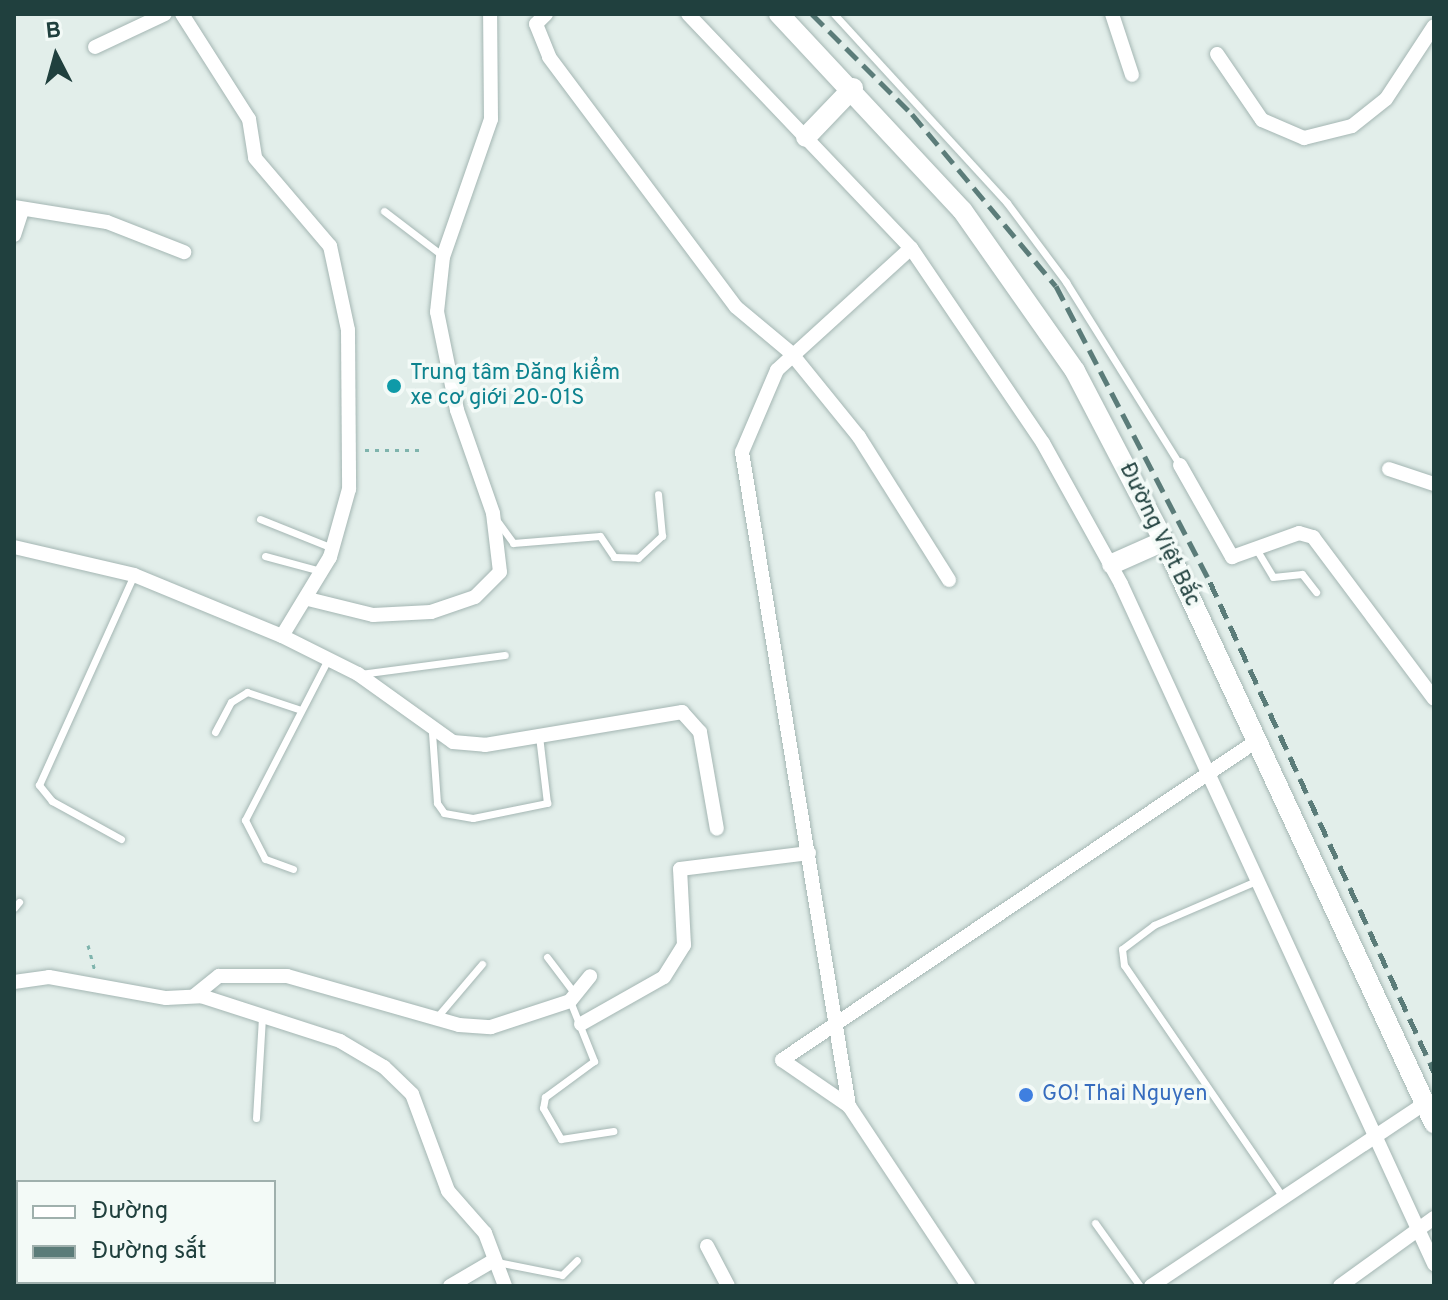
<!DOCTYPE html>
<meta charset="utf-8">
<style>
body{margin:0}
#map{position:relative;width:1448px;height:1300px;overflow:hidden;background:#e2eeea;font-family:Overpass,sans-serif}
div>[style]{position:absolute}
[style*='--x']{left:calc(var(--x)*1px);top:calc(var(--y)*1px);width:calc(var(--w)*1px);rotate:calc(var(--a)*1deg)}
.path>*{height:3px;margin-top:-1.5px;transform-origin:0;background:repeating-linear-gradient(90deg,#7fb4ad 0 4px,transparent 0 10px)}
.roads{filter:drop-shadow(0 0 2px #a4b6b3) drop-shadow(0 0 2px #a4b6b3)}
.lane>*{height:7px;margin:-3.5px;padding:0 3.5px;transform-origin:3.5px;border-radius:3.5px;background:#fff}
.street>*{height:14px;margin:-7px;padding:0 7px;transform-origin:7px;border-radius:7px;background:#fff}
.secondary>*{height:20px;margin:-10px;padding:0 10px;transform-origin:10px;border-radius:10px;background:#fff}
.rail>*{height:5px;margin-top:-2.5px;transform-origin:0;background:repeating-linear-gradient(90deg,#5b7c79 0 16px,transparent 0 24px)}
.dots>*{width:22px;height:22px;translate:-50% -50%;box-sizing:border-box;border:4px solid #f3faf7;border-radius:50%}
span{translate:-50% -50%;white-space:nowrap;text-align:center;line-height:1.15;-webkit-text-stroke:7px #f3faf7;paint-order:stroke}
.culture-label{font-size:22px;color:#0d838f}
.left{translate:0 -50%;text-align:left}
.street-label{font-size:22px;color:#20403e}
.shop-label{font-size:22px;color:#366cbe}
.frame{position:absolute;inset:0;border:16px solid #20403e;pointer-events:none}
.legend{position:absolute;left:16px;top:1180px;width:260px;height:104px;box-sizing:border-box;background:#f3faf7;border:2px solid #9fb0ad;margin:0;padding:10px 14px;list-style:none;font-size:24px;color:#20403e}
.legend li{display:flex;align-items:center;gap:16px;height:40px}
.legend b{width:40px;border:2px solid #9fb0ad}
.north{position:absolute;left:16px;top:16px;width:80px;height:80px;-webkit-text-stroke:6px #f3faf7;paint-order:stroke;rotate:354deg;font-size:22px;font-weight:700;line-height:32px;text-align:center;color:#20403e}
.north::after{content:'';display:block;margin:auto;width:28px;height:36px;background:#20403e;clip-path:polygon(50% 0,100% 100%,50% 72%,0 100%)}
</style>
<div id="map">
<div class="path">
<i style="--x:365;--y:450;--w:59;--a:0"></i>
<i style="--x:88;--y:945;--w:28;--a:75"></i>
</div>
<div class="roads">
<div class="lane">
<i style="--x:834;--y:14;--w:256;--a:47.5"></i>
<i style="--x:1007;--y:203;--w:99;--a:53.2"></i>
<i style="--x:1066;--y:282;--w:216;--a:58.1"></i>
<i style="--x:384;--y:211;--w:74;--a:37.3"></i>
<i style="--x:260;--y:519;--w:78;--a:21.9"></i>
<i style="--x:498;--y:522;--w:26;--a:54"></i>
<i style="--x:513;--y:543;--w:87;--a:-4.6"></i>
<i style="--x:600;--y:536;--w:25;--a:56"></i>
<i style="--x:614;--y:557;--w:24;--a:2"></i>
<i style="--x:638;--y:558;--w:33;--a:-43"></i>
<i style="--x:662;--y:536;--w:42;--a:-95.4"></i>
<i style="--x:1258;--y:552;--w:29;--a:59"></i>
<i style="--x:1273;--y:577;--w:29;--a:-6"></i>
<i style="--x:1302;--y:574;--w:23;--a:52"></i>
<i style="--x:265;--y:556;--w:58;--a:15"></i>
<i style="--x:360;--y:674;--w:146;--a:-7.5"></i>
<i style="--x:215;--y:732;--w:34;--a:-62"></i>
<i style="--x:231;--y:702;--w:19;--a:-32"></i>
<i style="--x:247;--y:692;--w:57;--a:18.4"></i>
<i style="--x:432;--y:733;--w:70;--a:85.9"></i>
<i style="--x:437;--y:803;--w:12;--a:55"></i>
<i style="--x:444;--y:813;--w:29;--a:10"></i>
<i style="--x:473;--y:818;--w:76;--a:-11.5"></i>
<i style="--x:547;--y:803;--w:67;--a:-96.8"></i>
<i style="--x:121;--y:839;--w:79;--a:-151.2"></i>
<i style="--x:52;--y:801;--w:21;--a:-129"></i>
<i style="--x:39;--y:785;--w:230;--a:-65.7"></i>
<i style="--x:293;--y:869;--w:30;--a:-160"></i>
<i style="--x:265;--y:859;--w:44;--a:-117.1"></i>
<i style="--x:245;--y:820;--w:181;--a:-62.7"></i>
<i style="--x:1256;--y:881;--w:111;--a:156.7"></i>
<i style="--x:1154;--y:925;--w:40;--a:143"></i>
<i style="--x:1122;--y:949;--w:16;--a:83"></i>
<i style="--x:1124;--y:965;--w:281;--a:55.6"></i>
<i style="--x:14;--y:908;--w:8;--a:-50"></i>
<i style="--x:547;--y:957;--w:46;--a:52.9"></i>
<i style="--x:570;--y:1001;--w:65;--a:68.2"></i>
<i style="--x:594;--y:1061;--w:61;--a:143.7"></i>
<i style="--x:545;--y:1097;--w:11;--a:100"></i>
<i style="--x:543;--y:1108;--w:36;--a:60"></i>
<i style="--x:561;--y:1139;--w:53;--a:-8.7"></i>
<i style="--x:436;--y:1018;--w:71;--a:-49.6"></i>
<i style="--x:256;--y:1118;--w:101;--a:-86.6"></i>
<i style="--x:1095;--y:1223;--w:77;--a:54.5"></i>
<i style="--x:497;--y:1262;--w:66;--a:11.3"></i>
<i style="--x:562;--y:1275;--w:21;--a:-45"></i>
<i style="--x:94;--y:1286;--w:4;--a:-90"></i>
<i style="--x:155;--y:1286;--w:4;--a:-76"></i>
</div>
<div class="street">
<i style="--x:182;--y:14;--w:125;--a:57.5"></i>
<i style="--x:249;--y:119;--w:39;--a:81"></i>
<i style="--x:255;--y:158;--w:116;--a:49.6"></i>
<i style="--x:330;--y:246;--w:86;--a:77.9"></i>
<i style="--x:348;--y:330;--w:159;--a:89.6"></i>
<i style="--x:349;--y:489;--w:71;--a:105.6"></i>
<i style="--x:330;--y:557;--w:92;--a:121.3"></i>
<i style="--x:546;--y:14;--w:14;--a:135"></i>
<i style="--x:536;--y:24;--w:35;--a:68"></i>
<i style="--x:549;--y:57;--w:312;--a:53.2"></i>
<i style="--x:736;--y:307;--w:72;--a:39.9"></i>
<i style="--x:791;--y:353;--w:108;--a:51"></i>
<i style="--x:859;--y:437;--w:169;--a:57.8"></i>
<i style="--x:688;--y:14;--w:323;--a:46.4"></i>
<i style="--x:911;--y:248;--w:235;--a:55.9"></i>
<i style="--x:1043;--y:443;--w:161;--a:61"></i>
<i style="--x:1121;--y:584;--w:749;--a:65.28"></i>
<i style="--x:1112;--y:14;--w:64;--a:71.8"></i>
<i style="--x:95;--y:47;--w:77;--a:-25.2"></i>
<i style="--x:1217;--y:54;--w:80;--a:55.7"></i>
<i style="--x:1262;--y:120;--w:46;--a:23.2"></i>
<i style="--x:1304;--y:138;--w:49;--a:-14"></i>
<i style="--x:1352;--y:126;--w:43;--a:-38.5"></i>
<i style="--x:1386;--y:99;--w:87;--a:-56.7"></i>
<i style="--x:14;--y:207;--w:94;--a:9.2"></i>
<i style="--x:107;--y:222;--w:83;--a:21.3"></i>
<i style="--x:14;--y:235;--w:25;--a:-72"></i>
<i style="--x:911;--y:248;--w:181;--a:137.7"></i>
<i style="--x:777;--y:370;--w:89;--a:113.1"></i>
<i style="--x:742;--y:452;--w:663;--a:80.71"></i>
<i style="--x:849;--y:1106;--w:216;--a:56.5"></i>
<i style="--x:1180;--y:465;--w:106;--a:60.5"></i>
<i style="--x:1232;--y:557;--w:71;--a:-19.7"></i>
<i style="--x:1299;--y:533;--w:15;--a:16"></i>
<i style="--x:1313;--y:537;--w:202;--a:53.2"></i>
<i style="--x:1389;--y:469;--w:47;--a:18.4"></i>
<i style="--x:14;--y:547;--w:123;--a:13.1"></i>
<i style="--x:134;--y:575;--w:160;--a:22.4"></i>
<i style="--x:282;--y:636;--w:85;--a:26.6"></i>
<i style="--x:358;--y:674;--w:117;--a:35.6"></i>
<i style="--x:453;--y:742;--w:32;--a:5"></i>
<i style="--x:485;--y:745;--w:200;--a:-9.5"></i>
<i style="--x:682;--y:712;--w:27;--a:48"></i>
<i style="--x:700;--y:732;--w:98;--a:80.1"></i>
<i style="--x:308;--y:599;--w:67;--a:13.8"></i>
<i style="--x:373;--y:615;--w:58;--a:-3"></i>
<i style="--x:431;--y:612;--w:46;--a:-18.8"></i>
<i style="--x:475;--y:597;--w:35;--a:-45"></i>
<i style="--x:500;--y:572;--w:59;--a:-96.8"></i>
<i style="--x:493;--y:513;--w:109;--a:-109.3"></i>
<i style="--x:457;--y:410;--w:100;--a:-101.5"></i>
<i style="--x:437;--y:312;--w:55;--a:-83.8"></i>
<i style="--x:443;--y:257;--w:146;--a:-70.8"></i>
<i style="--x:491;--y:119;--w:105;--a:-90.5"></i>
<i style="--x:14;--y:982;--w:35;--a:-8"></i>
<i style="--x:49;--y:977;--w:119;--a:10.2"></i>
<i style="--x:166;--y:998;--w:35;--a:-3"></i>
<i style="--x:201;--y:996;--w:146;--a:17.9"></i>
<i style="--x:340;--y:1041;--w:51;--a:30.6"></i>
<i style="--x:384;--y:1067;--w:39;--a:44"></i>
<i style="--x:412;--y:1094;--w:103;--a:69.6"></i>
<i style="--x:448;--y:1191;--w:56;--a:48.6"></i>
<i style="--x:485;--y:1233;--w:57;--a:69.3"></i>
<i style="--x:194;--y:996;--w:32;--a:-39"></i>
<i style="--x:219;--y:976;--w:68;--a:0"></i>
<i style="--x:287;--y:976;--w:179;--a:15.9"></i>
<i style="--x:459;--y:1025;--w:32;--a:4"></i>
<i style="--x:491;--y:1027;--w:83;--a:-18.2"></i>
<i style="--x:570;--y:1001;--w:32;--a:-51"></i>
<i style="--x:581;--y:1024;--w:95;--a:-29.5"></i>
<i style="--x:664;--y:977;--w:38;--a:-58"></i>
<i style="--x:684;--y:945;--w:76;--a:-93"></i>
<i style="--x:680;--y:869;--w:130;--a:-7.1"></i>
<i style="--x:849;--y:1106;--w:81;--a:-145.5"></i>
<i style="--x:782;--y:1060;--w:574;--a:-33.91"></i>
<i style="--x:707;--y:1246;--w:45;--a:62.3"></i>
<i style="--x:450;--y:1286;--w:48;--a:-30.3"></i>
<i style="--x:1151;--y:1286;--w:328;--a:-33.7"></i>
<i style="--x:1340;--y:1286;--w:116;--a:-35.9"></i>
</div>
<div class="secondary">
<i style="--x:779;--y:14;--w:268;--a:47"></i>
<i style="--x:962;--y:210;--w:197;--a:54.9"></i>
<i style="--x:1075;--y:371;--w:192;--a:62.4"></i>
<i style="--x:1164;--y:541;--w:642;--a:65.11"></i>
<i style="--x:806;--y:137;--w:68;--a:-46.2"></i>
<i style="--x:1112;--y:564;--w:57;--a:-23.9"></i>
</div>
</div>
<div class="rail">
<i style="--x:812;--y:14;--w:141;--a:45"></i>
<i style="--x:912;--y:114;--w:224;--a:50.1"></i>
<i style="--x:1056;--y:286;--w:334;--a:62.5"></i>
<i style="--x:1210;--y:582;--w:539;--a:65.43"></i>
</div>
<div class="dots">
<i style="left:394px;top:386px;background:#0f9aa8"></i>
<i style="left:1026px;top:1095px;background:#3f7fe0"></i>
</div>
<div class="culture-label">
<span class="left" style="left:410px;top:386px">Trung tâm Đăng kiểm<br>xe cơ giới 20-01S</span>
</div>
<div class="street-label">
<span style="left:1159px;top:535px;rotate:64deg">Đường Việt Bắc</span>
</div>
<div class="shop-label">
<span class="left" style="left:1042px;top:1095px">GO! Thai Nguyen</span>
</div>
<div class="frame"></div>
<ul class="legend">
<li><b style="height:10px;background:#fff"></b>Đường</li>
<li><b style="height:10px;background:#5b7c79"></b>Đường sắt</li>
</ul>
<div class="north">B</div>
</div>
